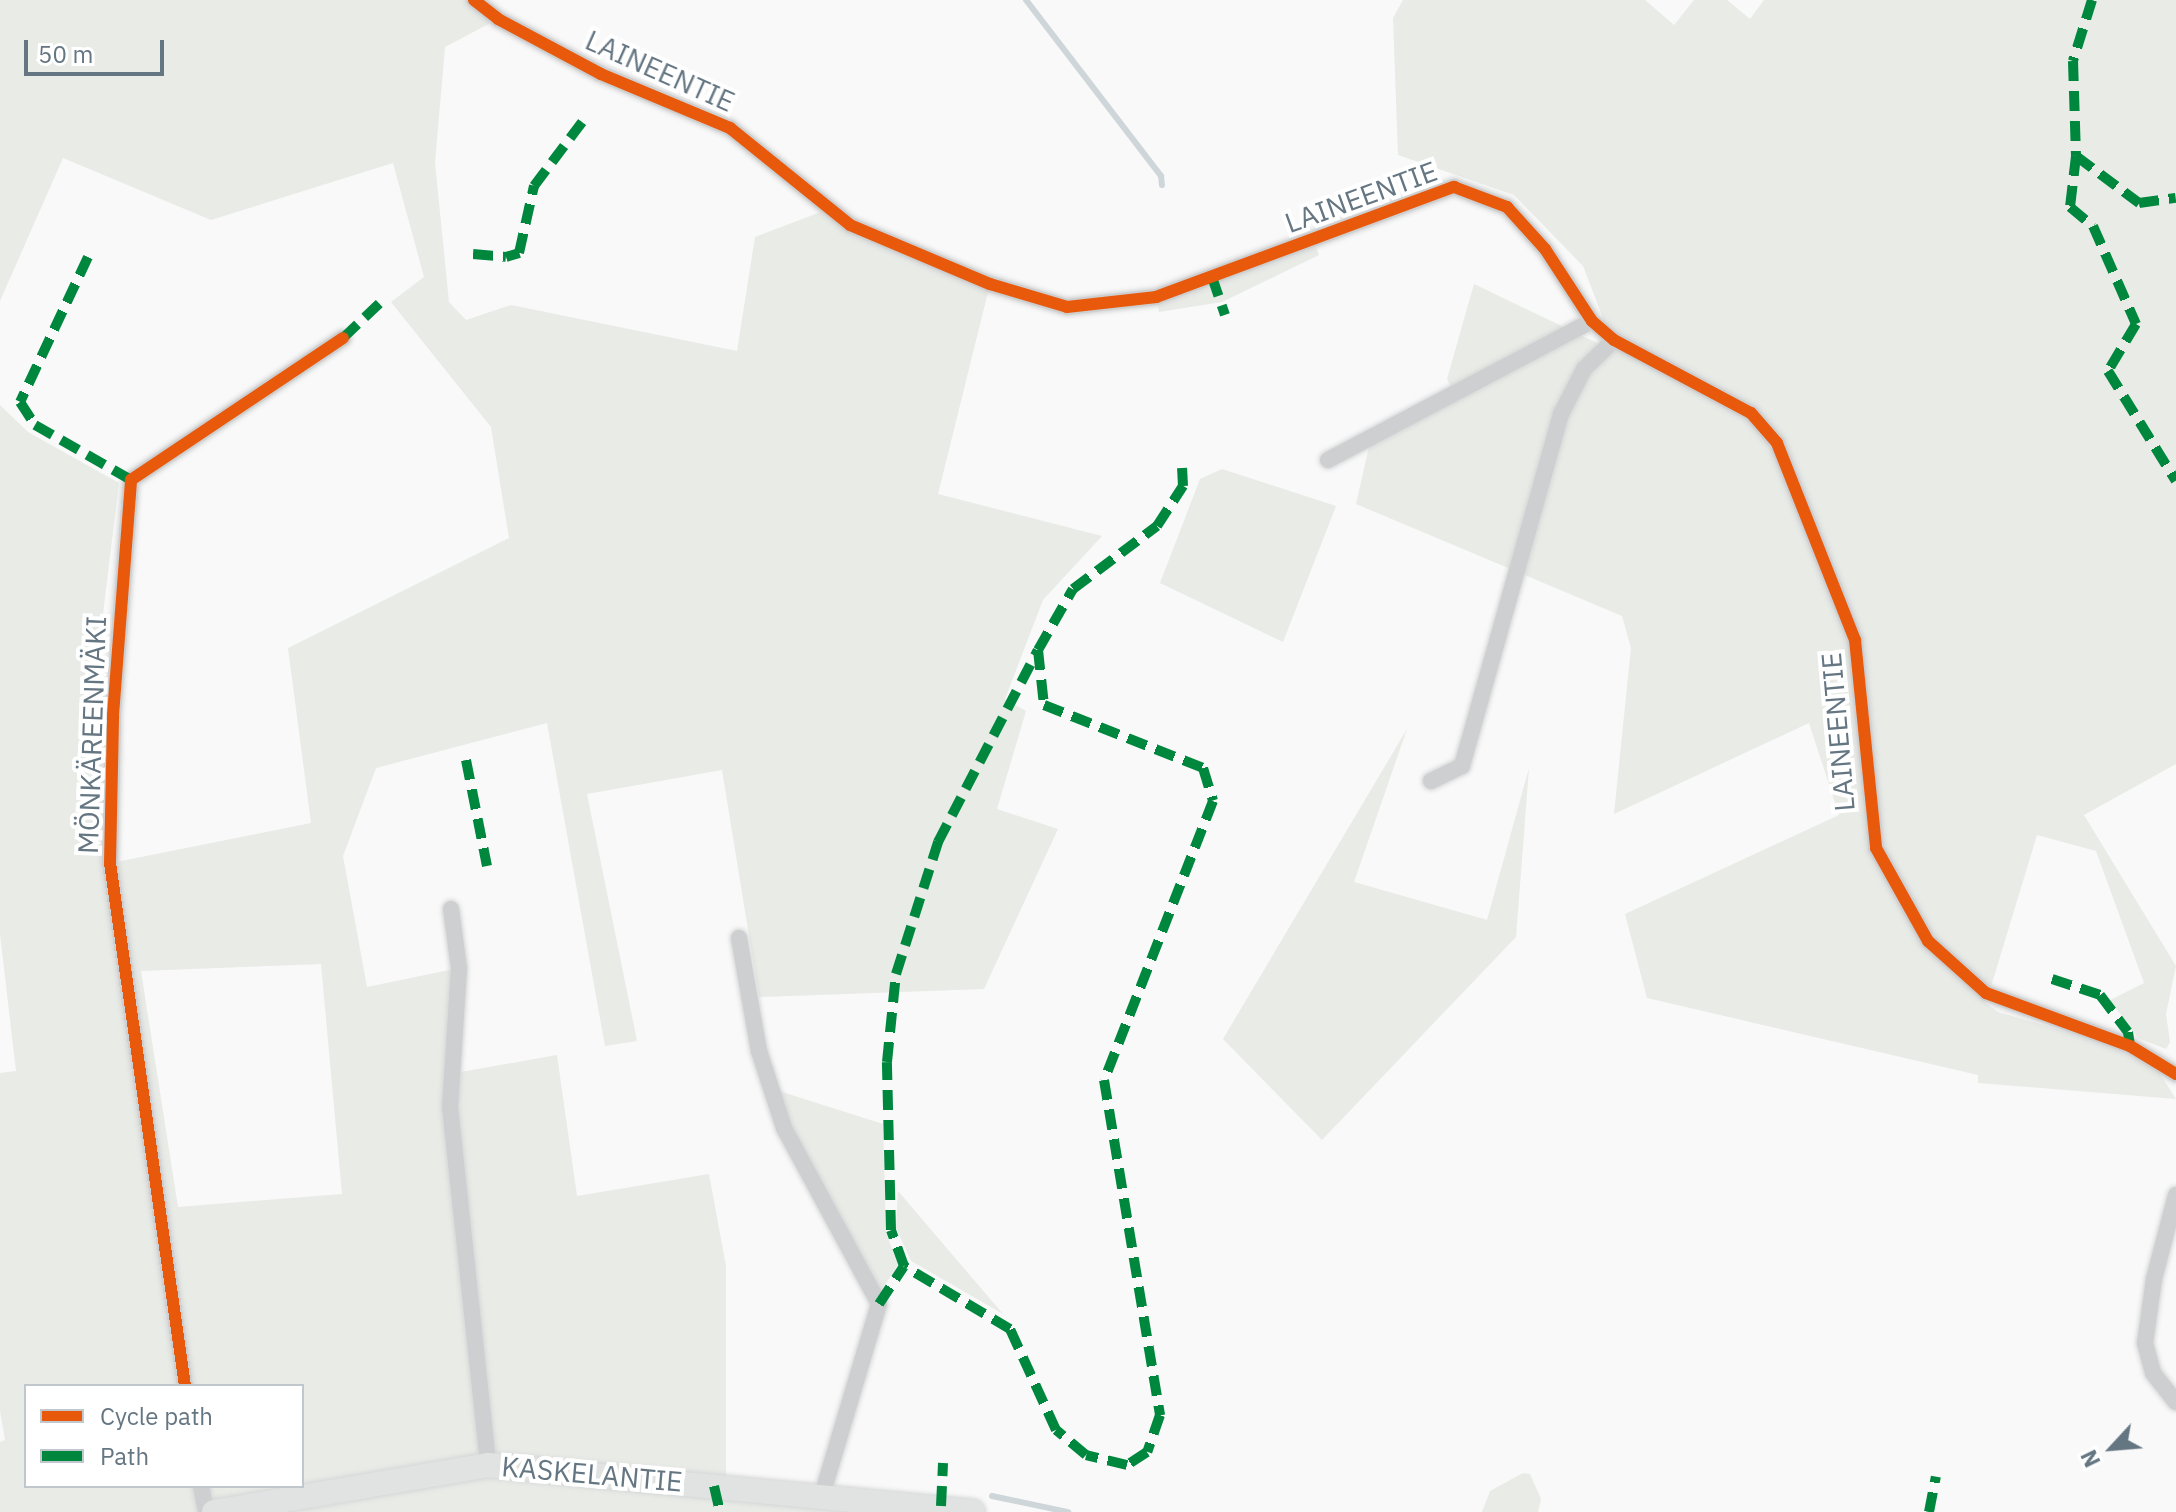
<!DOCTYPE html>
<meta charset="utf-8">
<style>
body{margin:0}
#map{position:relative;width:2176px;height:1512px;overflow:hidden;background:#f9f9f9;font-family:"IBM Plex Sans",sans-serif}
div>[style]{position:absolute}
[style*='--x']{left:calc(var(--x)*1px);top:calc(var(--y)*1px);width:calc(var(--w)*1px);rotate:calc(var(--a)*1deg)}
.green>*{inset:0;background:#e8ebe6}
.stream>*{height:6px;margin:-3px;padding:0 3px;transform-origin:3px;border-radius:3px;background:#ced6d9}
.roads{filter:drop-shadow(0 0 2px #d5d6d7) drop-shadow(0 0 2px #d5d6d7)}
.street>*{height:16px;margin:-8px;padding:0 8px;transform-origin:8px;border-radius:8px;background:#cecfd0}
.secondary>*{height:24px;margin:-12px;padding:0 12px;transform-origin:12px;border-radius:12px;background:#e1e2e2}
.quiet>*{height:10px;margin-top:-5px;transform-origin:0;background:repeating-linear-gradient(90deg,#00873e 0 20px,transparent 0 30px)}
.cycleway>*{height:12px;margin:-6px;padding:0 6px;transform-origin:6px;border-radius:6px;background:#e8590c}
span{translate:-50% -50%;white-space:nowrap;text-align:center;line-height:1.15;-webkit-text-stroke:8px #fff;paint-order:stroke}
.street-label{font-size:28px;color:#657683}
.legend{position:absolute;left:24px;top:1384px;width:280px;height:104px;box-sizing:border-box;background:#fff;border:2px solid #c1c8cd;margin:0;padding:10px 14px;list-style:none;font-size:24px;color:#657683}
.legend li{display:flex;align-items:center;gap:16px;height:40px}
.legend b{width:40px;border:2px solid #c1c8cd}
.north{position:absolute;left:2072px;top:1408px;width:80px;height:80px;-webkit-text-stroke:6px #fff;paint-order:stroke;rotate:244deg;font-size:22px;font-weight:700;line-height:32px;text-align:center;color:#657683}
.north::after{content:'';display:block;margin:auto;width:28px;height:36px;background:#657683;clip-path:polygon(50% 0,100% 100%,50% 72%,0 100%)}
.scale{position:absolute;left:24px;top:40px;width:140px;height:36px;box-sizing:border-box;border:4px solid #657683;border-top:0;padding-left:10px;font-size:24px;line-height:28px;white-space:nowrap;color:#657683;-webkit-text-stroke:6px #fff;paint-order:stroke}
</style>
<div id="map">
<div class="green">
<i style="clip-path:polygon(evenodd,0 0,474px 0,498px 19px,445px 47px,435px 163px,449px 302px,466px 320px,511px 305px,737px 351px,755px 237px,826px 210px,990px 284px,938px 494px,1102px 536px,1043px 600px,1005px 699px,1026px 711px,997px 809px,1058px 829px,984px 989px,759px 997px,722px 770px,587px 794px,637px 1041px,605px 1046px,547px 723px,376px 768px,343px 856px,367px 987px,459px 968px,455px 1073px,557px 1055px,577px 1196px,709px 1174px,726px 1266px,726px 1477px,488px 1465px,971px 1512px,0 1512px,0 1442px,5px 1440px,0 1411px,0 1073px,16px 1071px,0 934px,0 405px,28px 432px,119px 483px,96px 671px,113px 715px,111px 863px,311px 823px,288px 648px,509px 538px,491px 427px,391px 302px,424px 277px,393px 163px,211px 220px,63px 158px,0 301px,0 0,321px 964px,342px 1194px,178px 1207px,141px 971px,321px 964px,0 0,26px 1386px,302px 1386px,302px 1486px,26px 1486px,26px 1386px)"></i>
<i style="clip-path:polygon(1403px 0,1645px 0,1674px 25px,1694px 0,1727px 0,1750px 19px,1764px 0,2176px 0,2176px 764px,2084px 815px,2176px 966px,2166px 1014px,2170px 1042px,2166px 1049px,2138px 1038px,2110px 1000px,2144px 983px,2096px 851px,2037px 835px,1986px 1003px,1998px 1012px,2120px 1047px,2157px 1069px,2176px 1099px,1978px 1083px,1978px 1075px,1647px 998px,1625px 914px,1839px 815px,1809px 723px,1614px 814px,1631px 648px,1622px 616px,1356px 504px,1371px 438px,1457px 399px,1447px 379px,1474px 284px,1616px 352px,1583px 266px,1514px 195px,1398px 155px,1393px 18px)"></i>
<i style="clip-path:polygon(1313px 239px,1319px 255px,1222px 302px,1159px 312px,1156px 297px)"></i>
<i style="clip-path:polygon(1222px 469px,1336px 506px,1283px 642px,1160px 583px,1200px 479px)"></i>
<i style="clip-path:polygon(1407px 729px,1354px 882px,1487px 920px,1529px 768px,1516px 937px,1322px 1140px,1223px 1039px)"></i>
<i style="clip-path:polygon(779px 1091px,883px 1124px,886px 1233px,898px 1265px,881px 1291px,790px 1127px)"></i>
<i style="clip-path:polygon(898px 1191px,1003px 1314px,911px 1261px,896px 1228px)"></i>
<i style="clip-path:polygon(1523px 1473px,1530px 1474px,1541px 1499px,1538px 1512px,1482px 1512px,1490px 1491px)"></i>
</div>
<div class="stream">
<i style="--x:1026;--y:0;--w:222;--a:52.5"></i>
<i style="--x:1161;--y:176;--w:9;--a:84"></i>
<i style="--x:992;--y:1496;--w:78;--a:11.9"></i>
</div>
<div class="roads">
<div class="street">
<i style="--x:474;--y:0;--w:31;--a:38"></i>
<i style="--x:498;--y:19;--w:117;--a:28.1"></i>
<i style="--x:601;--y:74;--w:140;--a:22.7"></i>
<i style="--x:730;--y:128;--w:154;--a:38.9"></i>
<i style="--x:850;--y:225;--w:152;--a:22.9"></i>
<i style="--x:990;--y:284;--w:80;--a:16.6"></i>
<i style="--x:1067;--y:307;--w:90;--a:-6.4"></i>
<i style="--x:1156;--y:297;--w:318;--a:-20.3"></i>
<i style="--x:1454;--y:187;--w:57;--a:20.7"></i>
<i style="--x:1507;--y:207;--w:57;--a:47.9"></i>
<i style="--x:1545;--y:249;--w:86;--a:56.9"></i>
<i style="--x:1592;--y:321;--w:29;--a:41"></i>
<i style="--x:1614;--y:340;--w:155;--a:28.1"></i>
<i style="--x:1751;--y:413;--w:40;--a:49"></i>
<i style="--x:1777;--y:443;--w:212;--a:68.4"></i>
<i style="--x:1855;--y:640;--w:209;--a:84.2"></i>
<i style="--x:1876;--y:848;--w:107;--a:60.8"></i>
<i style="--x:1928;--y:941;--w:78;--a:41.9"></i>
<i style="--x:1986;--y:993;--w:153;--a:20.2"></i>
<i style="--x:2130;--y:1046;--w:54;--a:31.3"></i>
<i style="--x:1328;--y:460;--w:298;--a:-27.8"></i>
<i style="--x:1431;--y:781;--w:34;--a:-26"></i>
<i style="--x:1462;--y:766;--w:366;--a:-74.3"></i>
<i style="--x:1561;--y:414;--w:51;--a:-62.9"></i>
<i style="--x:1584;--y:369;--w:42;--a:-44"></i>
<i style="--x:451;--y:909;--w:60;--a:82.3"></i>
<i style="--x:459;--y:968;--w:139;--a:93.7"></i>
<i style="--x:450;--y:1107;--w:360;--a:83.9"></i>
<i style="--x:739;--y:938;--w:115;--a:80"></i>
<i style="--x:759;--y:1051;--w:81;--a:72"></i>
<i style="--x:784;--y:1128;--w:200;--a:61.6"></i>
<i style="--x:879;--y:1304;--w:199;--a:106.6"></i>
<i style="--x:2176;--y:1195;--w:87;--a:104.7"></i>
<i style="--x:2154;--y:1279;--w:65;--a:98"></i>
<i style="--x:2145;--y:1343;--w:31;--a:75"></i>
<i style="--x:2153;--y:1373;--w:37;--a:52"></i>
<i style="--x:185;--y:1386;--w:528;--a:-98.16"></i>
<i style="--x:110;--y:863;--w:148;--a:-88.8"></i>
<i style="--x:113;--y:715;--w:236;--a:-85.6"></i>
<i style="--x:131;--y:480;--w:255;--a:-33.8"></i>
<i style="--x:201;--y:1486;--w:26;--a:79"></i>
</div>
<div class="secondary">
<i style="--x:214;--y:1512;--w:278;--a:-9.7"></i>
<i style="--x:488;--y:1465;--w:487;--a:5.5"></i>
</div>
</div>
<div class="quiet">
<i style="--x:2092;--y:0;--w:64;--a:107.3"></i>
<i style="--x:2073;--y:61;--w:95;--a:88.2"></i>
<i style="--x:2076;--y:156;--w:79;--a:36.7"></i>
<i style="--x:2139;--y:203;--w:37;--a:-8"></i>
<i style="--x:2076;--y:156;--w:51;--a:96.7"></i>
<i style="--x:2070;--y:207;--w:30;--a:40"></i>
<i style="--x:2093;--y:226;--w:107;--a:66.3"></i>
<i style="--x:2136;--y:324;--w:55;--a:120.8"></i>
<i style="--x:2108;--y:371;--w:129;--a:58.3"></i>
<i style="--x:473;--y:254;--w:33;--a:5"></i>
<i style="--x:506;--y:257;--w:14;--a:-17"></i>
<i style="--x:519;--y:253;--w:69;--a:-77.4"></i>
<i style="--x:534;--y:186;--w:86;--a:-53"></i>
<i style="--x:88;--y:257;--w:160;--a:115.1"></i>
<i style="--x:20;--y:402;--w:27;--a:57"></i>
<i style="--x:35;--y:425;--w:111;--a:29.8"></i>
<i style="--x:1212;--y:277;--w:40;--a:71.1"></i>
<i style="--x:343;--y:338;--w:59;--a:-43.6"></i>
<i style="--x:1038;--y:650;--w:55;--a:83.8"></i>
<i style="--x:1044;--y:705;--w:171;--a:21.6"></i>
<i style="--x:1203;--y:768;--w:34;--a:73"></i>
<i style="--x:1213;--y:801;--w:300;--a:111.3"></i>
<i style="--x:1104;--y:1080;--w:340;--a:80.5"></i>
<i style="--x:1160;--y:1415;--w:39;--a:109"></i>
<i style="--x:1147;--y:1452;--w:24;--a:147"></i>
<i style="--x:1127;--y:1465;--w:42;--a:-166.3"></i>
<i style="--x:1086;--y:1455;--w:39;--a:-140"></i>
<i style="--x:1056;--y:1430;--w:111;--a:-114.5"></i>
<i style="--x:1010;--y:1329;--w:123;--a:-149.3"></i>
<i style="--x:904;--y:1266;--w:38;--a:-110"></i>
<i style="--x:891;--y:1230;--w:168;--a:-91.4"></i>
<i style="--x:887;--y:1062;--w:88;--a:-84.2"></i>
<i style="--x:896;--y:974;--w:139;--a:-72.3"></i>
<i style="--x:938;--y:842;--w:216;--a:-62.5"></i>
<i style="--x:1038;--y:650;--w:70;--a:-60.2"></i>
<i style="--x:1073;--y:589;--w:105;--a:-36.9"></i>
<i style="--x:1157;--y:526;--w:48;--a:-57"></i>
<i style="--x:1183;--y:486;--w:18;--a:-93"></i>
<i style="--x:466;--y:760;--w:108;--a:78.8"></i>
<i style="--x:2052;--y:979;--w:51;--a:18.4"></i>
<i style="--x:2100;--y:995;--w:46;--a:52.9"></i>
<i style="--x:2128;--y:1032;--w:14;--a:82"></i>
<i style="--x:879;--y:1304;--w:45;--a:-56.7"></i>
<i style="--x:714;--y:1486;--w:27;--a:77"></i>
<i style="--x:941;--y:1506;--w:43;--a:-87.3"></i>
<i style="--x:1929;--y:1512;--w:36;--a:-79"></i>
</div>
<div class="cycleway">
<i style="--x:474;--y:0;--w:31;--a:38"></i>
<i style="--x:498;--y:19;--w:117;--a:28.1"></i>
<i style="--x:601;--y:74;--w:140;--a:22.7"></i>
<i style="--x:730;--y:128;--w:154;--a:38.9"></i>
<i style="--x:850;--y:225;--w:152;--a:22.9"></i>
<i style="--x:990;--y:284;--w:80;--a:16.6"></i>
<i style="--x:1067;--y:307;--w:90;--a:-6.4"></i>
<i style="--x:1156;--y:297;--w:318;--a:-20.3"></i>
<i style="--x:1454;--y:187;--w:57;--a:20.7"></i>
<i style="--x:1507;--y:207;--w:57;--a:47.9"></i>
<i style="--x:1545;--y:249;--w:86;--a:56.9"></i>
<i style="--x:1592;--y:321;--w:29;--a:41"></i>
<i style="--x:1614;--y:340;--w:155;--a:28.1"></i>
<i style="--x:1751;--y:413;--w:40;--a:49"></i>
<i style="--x:1777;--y:443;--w:212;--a:68.4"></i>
<i style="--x:1855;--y:640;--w:209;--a:84.2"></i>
<i style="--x:1876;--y:848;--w:107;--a:60.8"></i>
<i style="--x:1928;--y:941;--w:78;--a:41.9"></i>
<i style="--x:1986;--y:993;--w:153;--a:20.2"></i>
<i style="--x:2130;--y:1046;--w:54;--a:31.3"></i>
<i style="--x:185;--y:1386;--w:528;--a:-98.16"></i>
<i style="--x:110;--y:863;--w:148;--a:-88.8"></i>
<i style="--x:113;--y:715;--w:236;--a:-85.6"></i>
<i style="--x:131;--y:480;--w:255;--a:-33.8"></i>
</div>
<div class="street-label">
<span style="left:660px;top:71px;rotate:24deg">LAINEENTIE</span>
<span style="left:1361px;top:197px;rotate:-20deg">LAINEENTIE</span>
<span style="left:1838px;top:732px;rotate:-95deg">LAINEENTIE</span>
<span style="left:92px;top:735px;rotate:-88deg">MÖNKÄREENMÄKI</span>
<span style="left:592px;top:1474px;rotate:5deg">KASKELANTIE</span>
</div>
<ul class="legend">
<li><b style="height:10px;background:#e8590c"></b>Cycle path</li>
<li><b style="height:10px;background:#00873e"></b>Path</li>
</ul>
<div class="north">N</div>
<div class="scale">50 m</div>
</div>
